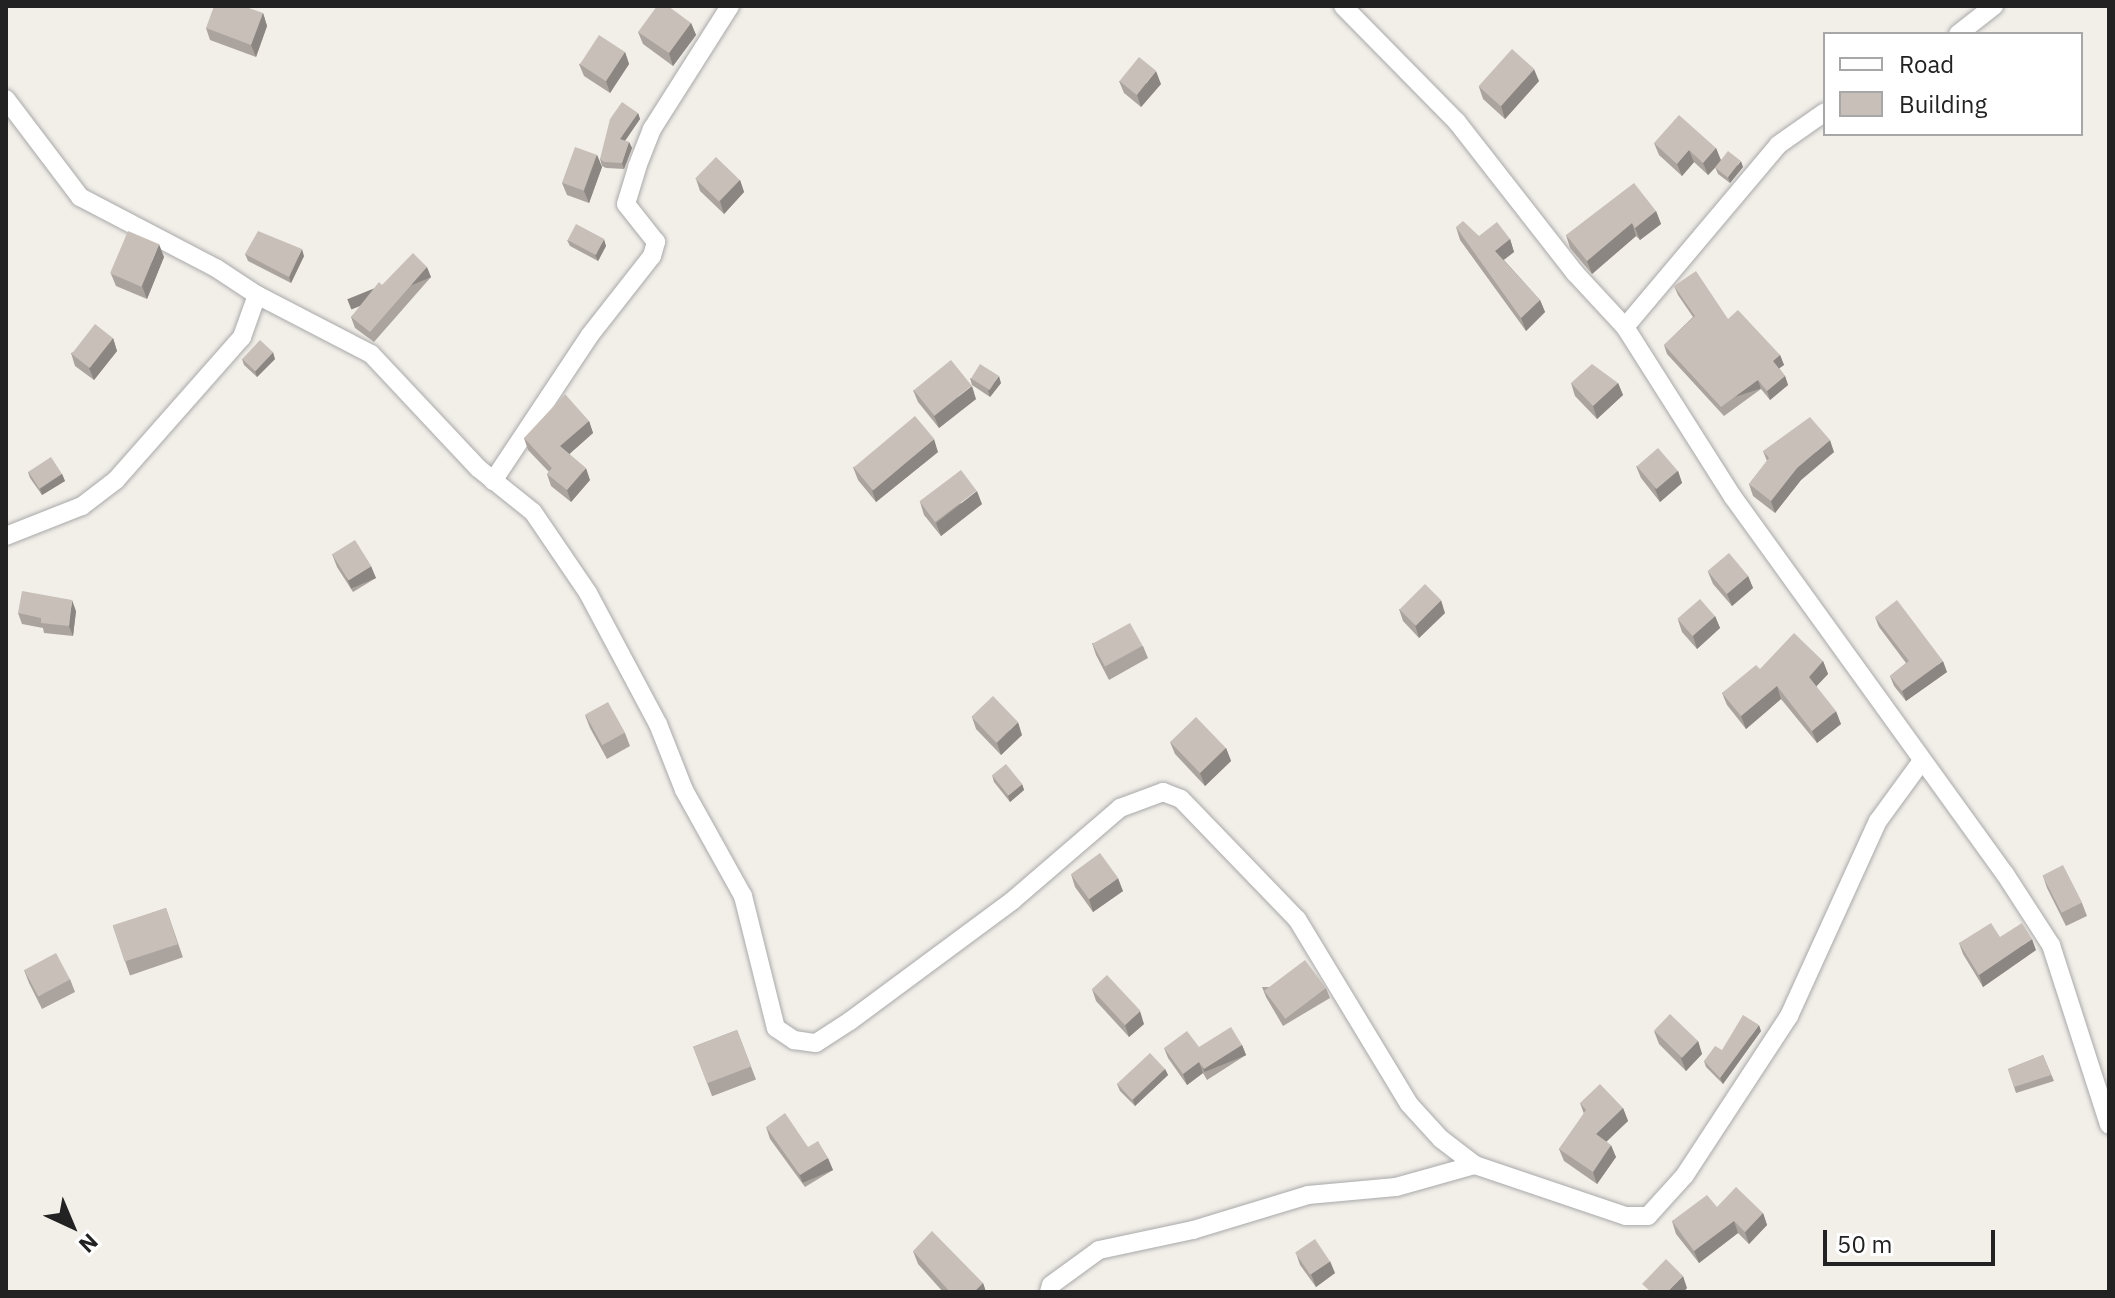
<!DOCTYPE html>
<style>
body{margin:0}
#map{position:relative;width:2115px;height:1298px;overflow:hidden;background:#f2efe9;font-family:"IBM Plex Sans",sans-serif}
div>[style]{position:absolute}
[style*='--x']{left:calc(var(--x)*1px);top:calc(var(--y)*1px);width:calc(var(--w)*1px);rotate:calc(var(--a)*1deg)}
.roads{filter:drop-shadow(0 0 2px #a9a9a9) drop-shadow(0 0 2px #a9a9a9)}
.minor>*{height:18px;margin:-9px;padding:0 9px;transform-origin:9px;border-radius:9px;background:#fff}
.wall>*{inset:0;background:#aba49e;transform-origin:0 0}
.shaded-wall>*{inset:0;background:#8b8681;transform-origin:0 0}
.building>*{inset:0;background:#c7bfb8;transform-origin:0 0}
span{translate:-50% -50%;white-space:nowrap;text-align:center;line-height:1.15;-webkit-text-stroke:6px #fff;paint-order:stroke}
.frame{position:absolute;inset:0;border:8px solid #222;pointer-events:none}
.legend{position:absolute;left:1823px;top:32px;width:260px;height:104px;box-sizing:border-box;background:#fff;border:2px solid #a7a7a7;margin:0;padding:10px 14px;list-style:none;font-size:24px;color:#222}
.legend li{display:flex;align-items:center;gap:16px;height:40px}
.legend b{width:40px;border:2px solid #a7a7a7}
.north{position:absolute;left:32px;top:1186px;width:80px;height:80px;-webkit-text-stroke:6px #fff;paint-order:stroke;rotate:136deg;font-size:22px;font-weight:700;line-height:32px;text-align:center;color:#222}
.north::after{content:'';display:block;margin:auto;width:28px;height:36px;background:#222;clip-path:polygon(50% 0,100% 100%,50% 72%,0 100%)}
.scale{position:absolute;left:1823px;top:1230px;width:172px;height:36px;box-sizing:border-box;border:4px solid #222;border-top:0;padding-left:10px;font-size:24px;line-height:28px;white-space:nowrap;color:#222;-webkit-text-stroke:6px #fff;paint-order:stroke}
</style>
<div id="map">
<div class="roads">
<div class="minor">
<i style="--x:1343;--y:6;--w:163;--a:45.5"></i>
<i style="--x:1457;--y:122;--w:192;--a:52"></i>
<i style="--x:1575;--y:273;--w:74;--a:47.2"></i>
<i style="--x:1625;--y:327;--w:201;--a:57.6"></i>
<i style="--x:1733;--y:497;--w:465;--a:54.2"></i>
<i style="--x:2005;--y:874;--w:85;--a:57.1"></i>
<i style="--x:2051;--y:945;--w:189;--a:72.1"></i>
<i style="--x:1958;--y:34;--w:46;--a:-37.9"></i>
<i style="--x:6;--y:99;--w:123;--a:52.9"></i>
<i style="--x:80;--y:197;--w:153;--a:27.6"></i>
<i style="--x:216;--y:268;--w:49;--a:33.4"></i>
<i style="--x:257;--y:295;--w:45;--a:109.7"></i>
<i style="--x:242;--y:337;--w:191;--a:131.4"></i>
<i style="--x:116;--y:480;--w:43;--a:142.6"></i>
<i style="--x:82;--y:506;--w:82;--a:158.5"></i>
<i style="--x:257;--y:295;--w:128;--a:27.4"></i>
<i style="--x:371;--y:354;--w:156;--a:46.8"></i>
<i style="--x:478;--y:468;--w:70;--a:38.7"></i>
<i style="--x:533;--y:512;--w:98;--a:55.8"></i>
<i style="--x:588;--y:593;--w:149;--a:61.9"></i>
<i style="--x:658;--y:724;--w:71;--a:68.5"></i>
<i style="--x:684;--y:790;--w:121;--a:60.9"></i>
<i style="--x:743;--y:896;--w:136;--a:76"></i>
<i style="--x:776;--y:1028;--w:22;--a:34"></i>
<i style="--x:794;--y:1040;--w:22;--a:8"></i>
<i style="--x:816;--y:1043;--w:40;--a:-32.9"></i>
<i style="--x:850;--y:1021;--w:202;--a:-36.5"></i>
<i style="--x:1012;--y:901;--w:143;--a:-40.7"></i>
<i style="--x:1120;--y:808;--w:46;--a:-20.4"></i>
<i style="--x:1163;--y:792;--w:19;--a:21"></i>
<i style="--x:1181;--y:799;--w:167;--a:46"></i>
<i style="--x:1297;--y:919;--w:216;--a:58.8"></i>
<i style="--x:1409;--y:1104;--w:47;--a:47.6"></i>
<i style="--x:1441;--y:1139;--w:43;--a:37.4"></i>
<i style="--x:1475;--y:1165;--w:159;--a:18.7"></i>
<i style="--x:1626;--y:1216;--w:22;--a:0"></i>
<i style="--x:1648;--y:1216;--w:55;--a:-47.9"></i>
<i style="--x:1685;--y:1175;--w:190;--a:-56.8"></i>
<i style="--x:1789;--y:1016;--w:214;--a:-65.5"></i>
<i style="--x:1878;--y:821;--w:73;--a:-53.9"></i>
<i style="--x:1625;--y:327;--w:238;--a:-49.9"></i>
<i style="--x:1778;--y:145;--w:57;--a:-35.1"></i>
<i style="--x:493;--y:481;--w:175;--a:-56.4"></i>
<i style="--x:590;--y:335;--w:100;--a:-51.9"></i>
<i style="--x:652;--y:256;--w:15;--a:-74"></i>
<i style="--x:656;--y:242;--w:48;--a:-128.3"></i>
<i style="--x:626;--y:204;--w:39;--a:-73"></i>
<i style="--x:637;--y:167;--w:41;--a:-68.5"></i>
<i style="--x:652;--y:129;--w:146;--a:-57.6"></i>
<i style="--x:1049;--y:1292;--w:7;--a:-74"></i>
<i style="--x:1051;--y:1285;--w:59;--a:-36.1"></i>
<i style="--x:1099;--y:1250;--w:96;--a:-12"></i>
<i style="--x:1193;--y:1230;--w:120;--a:-16.9"></i>
<i style="--x:1308;--y:1195;--w:88;--a:-5.2"></i>
<i style="--x:1396;--y:1187;--w:82;--a:-15.6"></i>
</div>
</div>
<div class="wall">
<i style="clip-path:polygon(263px 13px,267px 26px,256px 57px,210px 40px,206px 28px)"></i>
<i style="clip-path:polygon(691px 23px,696px 35px,673px 66px,643px 44px,638px 32px)"></i>
<i style="clip-path:polygon(625px 52px,629px 64px,610px 93px,584px 76px,579px 64px)"></i>
<i style="clip-path:polygon(1119px 81px,1161px 84px,1141px 107px,1124px 93px)"></i>
<i style="clip-path:polygon(1539px 81px,1505px 119px,1483px 99px,1479px 87px)"></i>
<i style="clip-path:polygon(638px 113px,640px 119px,625px 141px,629px 142px,632px 148px,624px 169px,606px 168px,602px 166px,600px 159px)"></i>
<i style="clip-path:polygon(1654px 143px,1716px 148px,1721px 160px,1743px 167px,1730px 183px,1718px 174px,1715px 167px,1717px 166px,1708px 175px,1694px 162px,1682px 176px,1659px 155px)"></i>
<i style="clip-path:polygon(597px 155px,602px 167px,589px 203px,567px 195px,562px 183px)"></i>
<i style="clip-path:polygon(696px 179px,740px 180px,744px 192px,724px 214px,700px 191px)"></i>
<i style="clip-path:polygon(1656px 211px,1661px 224px,1640px 240px,1636px 236px,1592px 274px,1570px 248px,1566px 235px)"></i>
<i style="clip-path:polygon(1456px 227px,1479px 236px,1510px 239px,1514px 252px,1504px 260px,1540px 300px,1545px 312px,1526px 331px,1460px 240px)"></i>
<i style="clip-path:polygon(567px 240px,606px 246px,598px 261px,570px 246px)"></i>
<i style="clip-path:polygon(245px 254px,304px 256px,291px 283px,248px 261px)"></i>
<i style="clip-path:polygon(164px 257px,147px 299px,116px 286px,111px 274px)"></i>
<i style="clip-path:polygon(431px 277px,374px 342px,355px 328px,351px 317px,382px 285px)"></i>
<i style="clip-path:polygon(1674px 286px,1780px 355px,1784px 365px,1779px 368px,1785px 376px,1788px 385px,1770px 400px,1761px 389px,1724px 416px,1667px 354px,1664px 345px,1693px 317px,1678px 295px)"></i>
<i style="clip-path:polygon(113px 338px,117px 351px,94px 380px,75px 366px,71px 353px)"></i>
<i style="clip-path:polygon(242px 359px,275px 359px,257px 377px,244px 365px)"></i>
<i style="clip-path:polygon(970px 378px,1001px 383px,990px 397px,972px 385px)"></i>
<i style="clip-path:polygon(1571px 383px,1618px 383px,1623px 395px,1597px 419px,1575px 396px)"></i>
<i style="clip-path:polygon(913px 390px,976px 399px,939px 428px,918px 402px)"></i>
<i style="clip-path:polygon(589px 421px,593px 433px,569px 454px,590px 480px,571px 502px,551px 486px,547px 474px,549px 472px,528px 450px,524px 438px)"></i>
<i style="clip-path:polygon(1763px 451px,1834px 452px,1801px 480px,1775px 513px,1753px 496px,1749px 484px,1767px 461px)"></i>
<i style="clip-path:polygon(938px 452px,876px 502px,858px 480px,853px 467px)"></i>
<i style="clip-path:polygon(1636px 466px,1678px 471px,1682px 483px,1660px 502px,1641px 478px)"></i>
<i style="clip-path:polygon(28px 472px,62px 474px,65px 481px,42px 495px,30px 478px)"></i>
<i style="clip-path:polygon(920px 502px,982px 504px,941px 536px,924px 515px)"></i>
<i style="clip-path:polygon(332px 554px,376px 578px,353px 592px,337px 567px)"></i>
<i style="clip-path:polygon(1708px 572px,1748px 576px,1753px 588px,1732px 606px,1713px 584px)"></i>
<i style="clip-path:polygon(1399px 609px,1445px 613px,1419px 638px,1403px 621px)"></i>
<i style="clip-path:polygon(76px 611px,73px 636px,44px 633px,43px 628px,22px 624px,18px 613px)"></i>
<i style="clip-path:polygon(1715px 616px,1720px 628px,1697px 649px,1682px 632px,1678px 620px)"></i>
<i style="clip-path:polygon(1875px 617px,1947px 672px,1906px 701px,1894px 686px,1890px 676px,1906px 663px,1879px 627px)"></i>
<i style="clip-path:polygon(1092px 643px,1143px 646px,1148px 658px,1109px 680px,1096px 655px)"></i>
<i style="clip-path:polygon(1823px 661px,1828px 674px,1816px 686px,1841px 724px,1817px 743px,1781px 699px,1746px 729px,1727px 705px,1722px 693px,1760px 669px)"></i>
<i style="clip-path:polygon(585px 715px,625px 733px,630px 746px,607px 759px,590px 728px)"></i>
<i style="clip-path:polygon(972px 717px,1022px 735px,1001px 755px,976px 729px)"></i>
<i style="clip-path:polygon(1170px 742px,1226px 748px,1231px 761px,1205px 786px,1175px 754px)"></i>
<i style="clip-path:polygon(992px 775px,1022px 784px,1024px 790px,1010px 802px,994px 782px)"></i>
<i style="clip-path:polygon(1071px 874px,1123px 891px,1093px 912px,1075px 887px)"></i>
<i style="clip-path:polygon(2043px 876px,2082px 903px,2087px 916px,2066px 926px,2047px 888px)"></i>
<i style="left:166px;top:908px;width:52px;height:56px;rotate:71deg"></i>
<i style="clip-path:polygon(2000px 937px,2036px 950px,1983px 987px,1963px 954px,1959px 943px)"></i>
<i style="clip-path:polygon(24px 970px,70px 979px,75px 992px,42px 1009px,29px 983px)"></i>
<i style="clip-path:polygon(1262px 987px,1326px 988px,1330px 998px,1283px 1026px,1266px 997px)"></i>
<i style="clip-path:polygon(1092px 989px,1144px 1024px,1129px 1037px,1096px 1001px)"></i>
<i style="left:737px;top:1030px;width:53px;height:47px;rotate:69deg"></i>
<i style="clip-path:polygon(1654px 1031px,1698px 1041px,1702px 1054px,1686px 1071px,1659px 1044px)"></i>
<i style="clip-path:polygon(1761px 1031px,1723px 1084px,1706px 1067px,1704px 1061px)"></i>
<i style="clip-path:polygon(1242px 1045px,1246px 1055px,1207px 1080px,1203px 1073px,1187px 1085px,1168px 1058px,1164px 1048px,1199px 1047px)"></i>
<i style="clip-path:polygon(2043px 1055px,2054px 1081px,2016px 1093px,2008px 1069px)"></i>
<i style="clip-path:polygon(1165px 1069px,1168px 1075px,1135px 1106px,1120px 1091px,1117px 1084px)"></i>
<i style="clip-path:polygon(1580px 1103px,1623px 1108px,1628px 1121px,1606px 1141px,1616px 1157px,1597px 1184px,1564px 1161px,1559px 1149px,1584px 1114px)"></i>
<i style="clip-path:polygon(766px 1127px,808px 1147px,833px 1170px,805px 1187px,770px 1139px)"></i>
<i style="clip-path:polygon(1717px 1207px,1763px 1213px,1767px 1225px,1749px 1244px,1738px 1233px,1699px 1263px,1676px 1234px,1672px 1221px)"></i>
<i style="clip-path:polygon(913px 1251px,983px 1283px,986px 1292px,943px 1292px,918px 1264px)"></i>
<i style="clip-path:polygon(1296px 1253px,1335px 1273px,1316px 1287px,1300px 1265px)"></i>
</div>
<div class="shaded-wall">
<i style="clip-path:polygon(263px 13px,267px 26px,256px 57px,251px 45px)"></i>
<i style="clip-path:polygon(691px 23px,696px 35px,673px 66px,669px 53px)"></i>
<i style="clip-path:polygon(625px 52px,629px 64px,610px 93px,606px 81px)"></i>
<i style="clip-path:polygon(1534px 69px,1539px 81px,1505px 119px,1501px 106px)"></i>
<i style="clip-path:polygon(1156px 71px,1161px 84px,1141px 107px,1137px 95px)"></i>
<i style="clip-path:polygon(638px 113px,640px 119px,622px 145px,620px 139px)"></i>
<i style="clip-path:polygon(629px 142px,632px 148px,624px 169px,622px 163px)"></i>
<i style="clip-path:polygon(1716px 148px,1721px 161px,1708px 175px,1703px 163px)"></i>
<i style="clip-path:polygon(1689px 150px,1694px 162px,1682px 176px,1677px 164px)"></i>
<i style="clip-path:polygon(597px 155px,602px 167px,589px 203px,584px 191px)"></i>
<i style="clip-path:polygon(1741px 161px,1743px 167px,1730px 183px,1728px 177px)"></i>
<i style="clip-path:polygon(740px 180px,744px 192px,724px 214px,720px 201px)"></i>
<i style="clip-path:polygon(1656px 211px,1661px 224px,1640px 240px,1635px 228px)"></i>
<i style="clip-path:polygon(1632px 223px,1636px 236px,1592px 274px,1587px 261px)"></i>
<i style="clip-path:polygon(604px 239px,606px 246px,598px 261px,595px 255px)"></i>
<i style="clip-path:polygon(1510px 239px,1514px 252px,1499px 263px,1495px 251px)"></i>
<i style="clip-path:polygon(159px 244px,164px 257px,147px 299px,142px 286px)"></i>
<i style="clip-path:polygon(302px 249px,304px 256px,291px 283px,289px 277px)"></i>
<i style="left:427px;top:267px;width:11px;height:86px;rotate:68deg"></i>
<i style="clip-path:polygon(1540px 300px,1545px 312px,1526px 331px,1521px 318px)"></i>
<i style="clip-path:polygon(113px 338px,117px 351px,94px 380px,89px 368px)"></i>
<i style="clip-path:polygon(273px 352px,275px 359px,257px 377px,255px 371px)"></i>
<i style="clip-path:polygon(1780px 355px,1784px 365px,1777px 370px,1773px 361px)"></i>
<i style="clip-path:polygon(999px 376px,1001px 383px,990px 397px,988px 391px)"></i>
<i style="clip-path:polygon(1785px 376px,1788px 385px,1770px 400px,1767px 391px)"></i>
<i style="left:1758px;top:380px;width:9px;height:46px;rotate:72deg"></i>
<i style="clip-path:polygon(1618px 383px,1623px 395px,1597px 419px,1593px 406px)"></i>
<i style="clip-path:polygon(972px 386px,976px 399px,939px 428px,934px 416px)"></i>
<i style="clip-path:polygon(589px 421px,593px 433px,565px 458px,560px 446px)"></i>
<i style="clip-path:polygon(934px 439px,938px 452px,876px 502px,872px 490px)"></i>
<i style="clip-path:polygon(1830px 440px,1834px 452px,1801px 480px,1775px 513px,1771px 501px,1797px 468px)"></i>
<i style="clip-path:polygon(586px 468px,590px 480px,571px 502px,567px 490px)"></i>
<i style="clip-path:polygon(1678px 471px,1682px 483px,1660px 502px,1655px 489px)"></i>
<i style="clip-path:polygon(62px 474px,65px 481px,42px 495px,40px 489px)"></i>
<i style="clip-path:polygon(977px 491px,982px 504px,941px 536px,936px 523px)"></i>
<i style="left:371px;top:566px;width:13px;height:27px;rotate:67deg"></i>
<i style="clip-path:polygon(1748px 576px,1753px 588px,1732px 606px,1727px 594px)"></i>
<i style="clip-path:polygon(72px 600px,76px 611px,73px 636px,69px 626px)"></i>
<i style="clip-path:polygon(1441px 600px,1445px 613px,1419px 638px,1415px 625px)"></i>
<i style="clip-path:polygon(1715px 616px,1720px 628px,1697px 649px,1693px 636px)"></i>
<i style="clip-path:polygon(1823px 661px,1828px 674px,1813px 690px,1809px 677px)"></i>
<i style="clip-path:polygon(1943px 661px,1947px 672px,1906px 701px,1902px 691px)"></i>
<i style="clip-path:polygon(1777px 686px,1781px 699px,1746px 729px,1741px 716px)"></i>
<i style="clip-path:polygon(1836px 711px,1841px 724px,1817px 743px,1812px 731px)"></i>
<i style="clip-path:polygon(1018px 722px,1022px 735px,1001px 755px,997px 743px)"></i>
<i style="clip-path:polygon(1226px 748px,1231px 761px,1205px 786px,1200px 773px)"></i>
<i style="clip-path:polygon(1022px 784px,1024px 790px,1010px 802px,1008px 796px)"></i>
<i style="clip-path:polygon(1118px 878px,1123px 891px,1093px 912px,1089px 899px)"></i>
<i style="clip-path:polygon(2032px 939px,2036px 950px,1983px 987px,1979px 975px)"></i>
<i style="clip-path:polygon(1140px 1011px,1144px 1024px,1129px 1037px,1125px 1025px)"></i>
<i style="clip-path:polygon(1759px 1025px,1761px 1031px,1723px 1084px,1720px 1078px)"></i>
<i style="clip-path:polygon(1698px 1041px,1702px 1054px,1686px 1071px,1681px 1058px)"></i>
<i style="left:1242px;top:1045px;width:11px;height:45px;rotate:68deg"></i>
<i style="clip-path:polygon(1199px 1062px,1203px 1073px,1187px 1085px,1183px 1074px)"></i>
<i style="clip-path:polygon(1165px 1069px,1168px 1075px,1135px 1106px,1133px 1100px)"></i>
<i style="clip-path:polygon(1623px 1108px,1628px 1121px,1601px 1147px,1596px 1134px)"></i>
<i style="clip-path:polygon(1611px 1145px,1616px 1157px,1597px 1184px,1593px 1172px)"></i>
<i style="left:828px;top:1158px;width:13px;height:33px;rotate:67deg"></i>
<i style="clip-path:polygon(1763px 1213px,1767px 1225px,1749px 1244px,1745px 1232px)"></i>
<i style="clip-path:polygon(1734px 1221px,1738px 1233px,1699px 1263px,1694px 1251px)"></i>
<i style="clip-path:polygon(1330px 1261px,1335px 1273px,1316px 1287px,1311px 1274px)"></i>
<i style="clip-path:polygon(1683px 1276px,1687px 1288px,1684px 1292px,1667px 1292px)"></i>
<i style="clip-path:polygon(983px 1283px,986px 1292px,974px 1292px)"></i>
</div>
<div class="building">
<i style="clip-path:polygon(214px 6px,243px 6px,263px 13px,251px 45px,206px 28px)"></i>
<i style="clip-path:polygon(657px 6px,668px 6px,691px 23px,669px 53px,638px 32px)"></i>
<i style="left:599px;top:35px;width:31px;height:35px;rotate:33deg"></i>
<i style="left:1512px;top:49px;width:30px;height:50px;rotate:42deg"></i>
<i style="left:1139px;top:57px;width:22px;height:31px;rotate:39deg"></i>
<i style="clip-path:polygon(622px 102px,638px 113px,620px 139px,629px 142px,622px 163px,604px 162px,600px 159px,610px 119px)"></i>
<i style="clip-path:polygon(1679px 115px,1716px 148px,1703px 163px,1689px 150px,1677px 164px,1654px 143px)"></i>
<i style="left:575px;top:147px;width:23px;height:38px;rotate:20deg"></i>
<i style="left:1728px;top:151px;width:16px;height:21px;rotate:38deg"></i>
<i style="left:716px;top:157px;width:33px;height:30px;rotate:44deg"></i>
<i style="clip-path:polygon(1634px 183px,1656px 211px,1635px 228px,1632px 223px,1587px 261px,1566px 235px)"></i>
<i style="clip-path:polygon(1463px 221px,1479px 236px,1497px 222px,1510px 239px,1495px 251px,1540px 300px,1521px 318px,1456px 227px)"></i>
<i style="left:576px;top:224px;width:32px;height:18px;rotate:28deg"></i>
<i style="left:128px;top:231px;width:34px;height:46px;rotate:23deg"></i>
<i style="clip-path:polygon(258px 231px,302px 249px,289px 277px,245px 254px)"></i>
<i style="clip-path:polygon(413px 253px,427px 267px,370px 332px,351px 317px,379px 282px,382px 285px)"></i>
<i style="clip-path:polygon(1696px 271px,1728px 319px,1738px 310px,1780px 355px,1773px 361px,1785px 376px,1767px 391px,1758px 380px,1721px 407px,1664px 345px,1695px 316px,1674px 286px)"></i>
<i style="left:95px;top:324px;width:23px;height:38px;rotate:38deg"></i>
<i style="left:260px;top:340px;width:18px;height:26px;rotate:43deg"></i>
<i style="left:951px;top:360px;width:33px;height:48px;rotate:51deg"></i>
<i style="left:980px;top:364px;width:22px;height:17px;rotate:32deg"></i>
<i style="clip-path:polygon(1592px 364px,1618px 383px,1593px 406px,1571px 383px)"></i>
<i style="clip-path:polygon(565px 394px,589px 421px,560px 446px,586px 468px,567px 490px,547px 474px,552px 468px,524px 438px)"></i>
<i style="left:915px;top:416px;width:30px;height:80px;rotate:50deg"></i>
<i style="clip-path:polygon(1810px 417px,1830px 440px,1797px 468px,1771px 501px,1749px 484px,1769px 458px,1763px 451px)"></i>
<i style="left:1658px;top:448px;width:30px;height:28px;rotate:49deg"></i>
<i style="left:51px;top:457px;width:20px;height:27px;rotate:57deg"></i>
<i style="left:961px;top:470px;width:26px;height:52px;rotate:53deg"></i>
<i style="left:355px;top:540px;width:31px;height:27px;rotate:58deg"></i>
<i style="left:1729px;top:553px;width:30px;height:28px;rotate:50deg"></i>
<i style="left:1425px;top:584px;width:23px;height:36px;rotate:45deg"></i>
<i style="clip-path:polygon(22px 591px,72px 600px,69px 626px,41px 623px,41px 618px,18px 613px)"></i>
<i style="left:1700px;top:599px;width:23px;height:30px;rotate:49deg"></i>
<i style="clip-path:polygon(1897px 600px,1943px 661px,1902px 691px,1890px 676px,1909px 661px,1875px 617px)"></i>
<i style="left:1130px;top:623px;width:26px;height:43px;rotate:61deg"></i>
<i style="clip-path:polygon(1794px 633px,1823px 661px,1809px 677px,1836px 711px,1812px 731px,1777px 686px,1741px 716px,1722px 693px,1756px 665px,1760px 669px)"></i>
<i style="left:993px;top:696px;width:36px;height:30px;rotate:46deg"></i>
<i style="left:608px;top:702px;width:35px;height:26px;rotate:61deg"></i>
<i style="left:1196px;top:717px;width:43px;height:36px;rotate:46deg"></i>
<i style="left:1006px;top:764px;width:26px;height:18px;rotate:51deg"></i>
<i style="left:1100px;top:853px;width:31px;height:36px;rotate:54deg"></i>
<i style="left:2063px;top:865px;width:42px;height:23px;rotate:63deg"></i>
<i style="left:166px;top:908px;width:38px;height:56px;rotate:72deg"></i>
<i style="clip-path:polygon(1991px 923px,2000px 937px,2022px 923px,2032px 939px,1979px 975px,1959px 943px)"></i>
<i style="left:56px;top:953px;width:30px;height:36px;rotate:62deg"></i>
<i style="left:1305px;top:960px;width:35px;height:51px;rotate:53deg"></i>
<i style="left:1107px;top:975px;width:49px;height:21px;rotate:47deg"></i>
<i style="left:1670px;top:1014px;width:39px;height:23px;rotate:44deg"></i>
<i style="clip-path:polygon(1743px 1015px,1759px 1025px,1720px 1078px,1704px 1061px,1715px 1046px,1722px 1050px)"></i>
<i style="clip-path:polygon(1231px 1027px,1242px 1045px,1204px 1069px,1199px 1062px,1183px 1074px,1164px 1048px,1187px 1031px,1199px 1047px)"></i>
<i style="left:737px;top:1030px;width:39px;height:47px;rotate:69deg"></i>
<i style="left:1150px;top:1053px;width:22px;height:45px;rotate:47deg"></i>
<i style="clip-path:polygon(2043px 1055px,2051px 1075px,2014px 1087px,2008px 1069px)"></i>
<i style="clip-path:polygon(1600px 1084px,1623px 1108px,1596px 1134px,1611px 1145px,1593px 1172px,1559px 1149px,1586px 1110px,1580px 1103px)"></i>
<i style="clip-path:polygon(785px 1113px,808px 1147px,818px 1141px,828px 1158px,800px 1175px,766px 1127px)"></i>
<i style="clip-path:polygon(1736px 1187px,1763px 1213px,1745px 1232px,1734px 1221px,1694px 1251px,1672px 1221px,1707px 1195px,1717px 1207px)"></i>
<i style="clip-path:polygon(932px 1231px,983px 1283px,974px 1292px,950px 1292px,913px 1251px)"></i>
<i style="left:1315px;top:1239px;width:27px;height:24px;rotate:56deg"></i>
<i style="clip-path:polygon(1666px 1259px,1683px 1276px,1667px 1292px,1651px 1292px,1642px 1284px)"></i>
</div>
<div class="frame"></div>
<ul class="legend">
<li><b style="height:10px;background:#fff"></b>Road</li>
<li><b style="height:22px;background:#c7bfb8"></b>Building</li>
</ul>
<div class="north">N</div>
<div class="scale">50 m</div>
</div>
